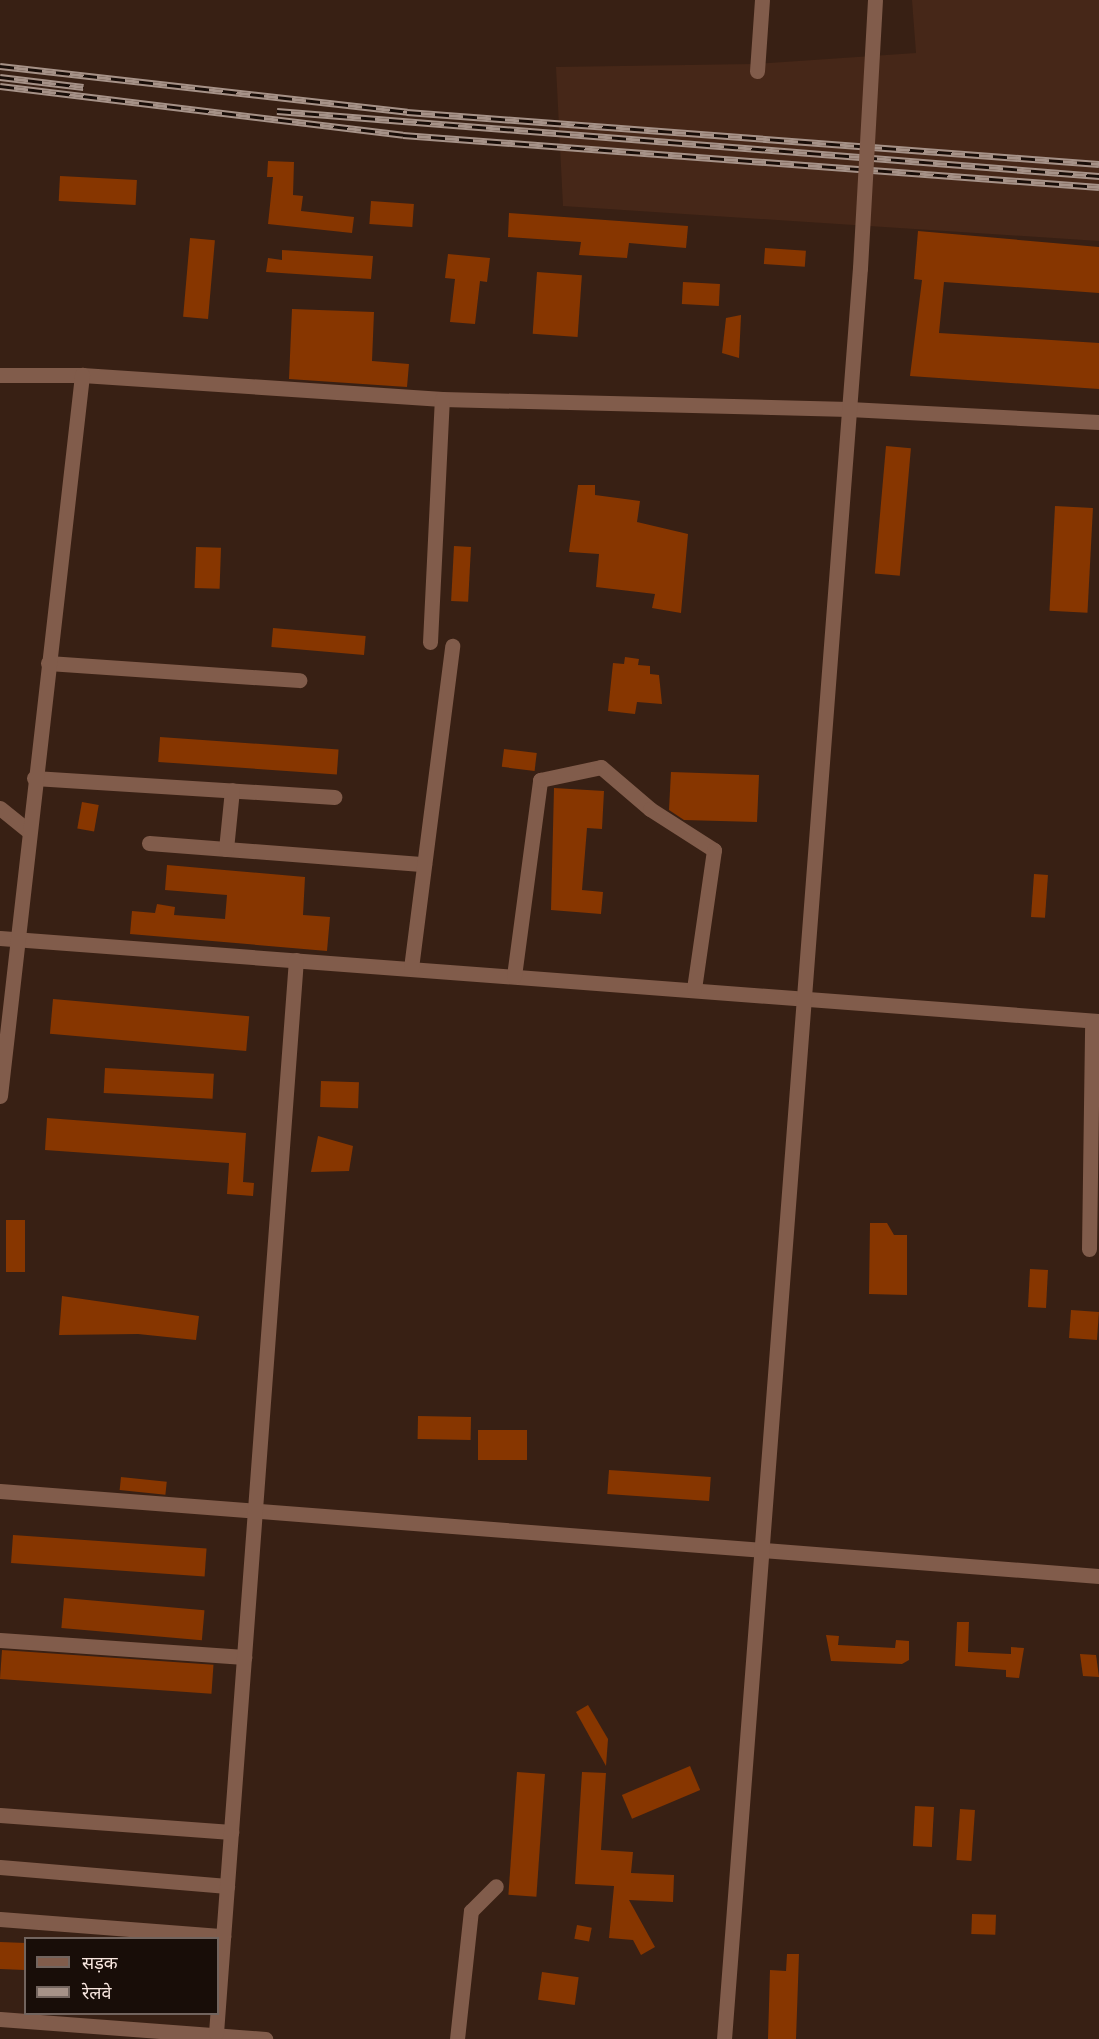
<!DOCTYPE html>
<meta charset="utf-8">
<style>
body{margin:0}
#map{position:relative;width:1099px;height:2039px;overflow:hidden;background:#382014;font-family:"Titillium Web","Noto Sans Devanagari",sans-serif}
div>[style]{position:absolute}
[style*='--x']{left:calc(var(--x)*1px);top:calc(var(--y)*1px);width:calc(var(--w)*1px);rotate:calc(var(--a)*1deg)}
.built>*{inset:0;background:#462718}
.building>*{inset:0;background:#873600;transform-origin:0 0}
.minor>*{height:15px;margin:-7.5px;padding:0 7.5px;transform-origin:7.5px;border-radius:7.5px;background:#815c4b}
.rail>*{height:7px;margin-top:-3.5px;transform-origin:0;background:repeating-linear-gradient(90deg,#180d08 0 14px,#a69288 0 28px);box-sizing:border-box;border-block:2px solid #a69288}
.minor-bridge>*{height:15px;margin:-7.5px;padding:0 7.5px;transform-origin:7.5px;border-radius:7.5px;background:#815c4b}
span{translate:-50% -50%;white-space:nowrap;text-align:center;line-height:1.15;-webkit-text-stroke:5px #180d08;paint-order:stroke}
.legend{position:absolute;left:24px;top:1937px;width:195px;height:78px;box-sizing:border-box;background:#180d08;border:2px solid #72645e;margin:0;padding:8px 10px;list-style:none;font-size:18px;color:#f9e7e0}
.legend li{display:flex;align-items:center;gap:12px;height:30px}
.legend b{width:30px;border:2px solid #72645e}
</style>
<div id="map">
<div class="built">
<i style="clip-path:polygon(912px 0,1099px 0,1099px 241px,563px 206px,556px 67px,753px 64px,916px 53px)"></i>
</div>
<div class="building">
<i style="clip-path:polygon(268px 161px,294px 162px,293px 195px,303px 196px,301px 211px,354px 217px,352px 233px,268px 224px,273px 177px,267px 177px)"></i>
<i style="left:60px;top:176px;width:77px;height:25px;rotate:3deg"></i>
<i style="left:371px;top:201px;width:43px;height:23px;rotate:4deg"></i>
<i style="clip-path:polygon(509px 213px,688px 226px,686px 248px,629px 243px,627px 258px,579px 255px,581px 242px,508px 237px)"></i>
<i style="clip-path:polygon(918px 231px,1099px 247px,1099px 293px,944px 282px,939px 333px,1099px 343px,1099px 389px,910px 376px,922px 280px,914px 279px)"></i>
<i style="left:190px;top:238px;width:25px;height:79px;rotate:5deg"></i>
<i style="left:765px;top:248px;width:41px;height:16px;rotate:4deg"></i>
<i style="clip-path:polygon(282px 250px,373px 256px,371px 279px,266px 272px,268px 258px,282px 260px)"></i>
<i style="clip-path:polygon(448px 254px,490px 258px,487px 282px,480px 281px,475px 324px,450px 322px,455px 279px,445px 278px)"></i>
<i style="left:537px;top:272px;width:45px;height:62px;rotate:4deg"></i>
<i style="left:683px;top:282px;width:37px;height:22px;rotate:3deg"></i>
<i style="clip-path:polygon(292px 309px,374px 312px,372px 361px,409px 364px,407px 387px,289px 379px)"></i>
<i style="clip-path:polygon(741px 315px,739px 358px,722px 353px,726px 318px)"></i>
<i style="left:886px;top:446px;width:25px;height:128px;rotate:5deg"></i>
<i style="clip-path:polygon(578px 485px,595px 485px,595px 495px,640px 501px,637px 522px,688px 534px,681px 613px,652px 608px,655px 594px,596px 587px,599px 554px,569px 552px)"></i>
<i style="left:1055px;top:506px;width:38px;height:105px;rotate:3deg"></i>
<i style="left:454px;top:546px;width:17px;height:55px;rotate:3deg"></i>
<i style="left:196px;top:547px;width:25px;height:41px;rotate:2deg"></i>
<i style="left:273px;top:628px;width:93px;height:19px;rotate:5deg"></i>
<i style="clip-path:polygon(625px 657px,639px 659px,638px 665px,650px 666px,650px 674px,659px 675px,662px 704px,637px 702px,635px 714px,608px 711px,613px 663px,624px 664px)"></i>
<i style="left:160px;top:737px;width:179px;height:25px;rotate:4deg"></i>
<i style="left:504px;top:749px;width:33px;height:18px;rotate:7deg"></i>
<i style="clip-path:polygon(671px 772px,759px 775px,757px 822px,684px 820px,669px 810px)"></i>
<i style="clip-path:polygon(554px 788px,604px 791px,602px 829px,587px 828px,582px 890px,603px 892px,601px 914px,551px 910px)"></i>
<i style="left:82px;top:802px;width:17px;height:27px;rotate:10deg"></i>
<i style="clip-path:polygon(167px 865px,305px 877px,303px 915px,330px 917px,327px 951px,130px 934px,132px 911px,155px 913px,157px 904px,175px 907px,174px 915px,225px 919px,227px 895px,165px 890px)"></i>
<i style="left:1034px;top:874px;width:14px;height:43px;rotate:4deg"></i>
<i style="left:53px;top:999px;width:197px;height:35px;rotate:5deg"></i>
<i style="left:105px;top:1068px;width:109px;height:25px;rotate:3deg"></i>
<i style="left:321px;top:1081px;width:38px;height:26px;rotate:2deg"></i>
<i style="clip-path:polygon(47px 1118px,246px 1133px,243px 1182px,254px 1183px,253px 1196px,227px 1194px,229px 1163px,45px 1150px)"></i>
<i style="clip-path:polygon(318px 1136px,353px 1146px,349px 1171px,311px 1172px)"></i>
<i style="left:6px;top:1220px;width:19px;height:52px"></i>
<i style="clip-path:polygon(870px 1223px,887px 1223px,894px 1235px,907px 1235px,907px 1295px,869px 1294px)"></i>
<i style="left:1030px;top:1269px;width:18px;height:38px;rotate:3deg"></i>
<i style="clip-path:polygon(62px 1296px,199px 1316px,196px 1340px,138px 1334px,59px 1335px)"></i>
<i style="left:1071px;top:1310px;width:28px;height:28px;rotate:4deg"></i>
<i style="left:418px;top:1416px;width:53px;height:23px;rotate:1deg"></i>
<i style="left:478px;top:1430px;width:49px;height:30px"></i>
<i style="left:609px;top:1470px;width:102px;height:24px;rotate:4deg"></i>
<i style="left:121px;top:1477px;width:46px;height:13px;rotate:6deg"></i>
<i style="left:13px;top:1535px;width:194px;height:28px;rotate:4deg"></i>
<i style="left:64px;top:1598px;width:141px;height:30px;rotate:5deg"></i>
<i style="clip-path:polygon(957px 1622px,969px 1622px,968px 1652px,1011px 1654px,1011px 1647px,1024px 1648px,1019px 1678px,1006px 1677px,1006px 1670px,955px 1666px)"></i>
<i style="clip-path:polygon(826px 1635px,839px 1636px,838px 1645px,895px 1648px,896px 1640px,909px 1641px,909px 1660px,902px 1664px,831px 1661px)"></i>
<i style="left:2px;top:1650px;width:212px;height:29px;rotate:4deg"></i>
<i style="clip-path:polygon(1080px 1654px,1096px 1655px,1099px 1677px,1083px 1676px)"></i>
<i style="clip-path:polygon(588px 1705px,608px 1739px,606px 1766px,576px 1712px)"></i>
<i style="left:690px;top:1766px;width:26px;height:74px;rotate:67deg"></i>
<i style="left:517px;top:1772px;width:28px;height:123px;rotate:4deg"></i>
<i style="clip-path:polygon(582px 1772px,606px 1773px,601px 1850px,633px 1852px,631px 1873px,674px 1875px,673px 1902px,629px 1900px,655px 1947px,641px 1955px,633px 1940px,609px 1938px,614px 1886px,575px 1884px)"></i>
<i style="left:915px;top:1806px;width:19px;height:40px;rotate:3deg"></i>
<i style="left:960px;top:1809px;width:15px;height:51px;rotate:4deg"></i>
<i style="left:972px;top:1914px;width:24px;height:20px;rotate:2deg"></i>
<i style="left:577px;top:1925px;width:15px;height:14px;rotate:11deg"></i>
<i style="left:0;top:1942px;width:26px;height:27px;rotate:2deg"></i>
<i style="clip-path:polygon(787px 1954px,799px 1954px,796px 2039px,768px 2039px,770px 1970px,786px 1971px)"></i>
<i style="left:542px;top:1972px;width:37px;height:28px;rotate:8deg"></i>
</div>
<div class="minor">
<i style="--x:757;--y:71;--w:71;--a:-86"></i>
<i style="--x:0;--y:375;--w:82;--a:0"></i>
<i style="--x:82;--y:375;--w:361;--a:3.8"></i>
<i style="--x:442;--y:399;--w:407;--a:1.4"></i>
<i style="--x:849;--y:409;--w:250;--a:3"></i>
<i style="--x:430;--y:642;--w:243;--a:-87.2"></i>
<i style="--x:48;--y:663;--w:252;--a:3.9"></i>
<i style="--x:34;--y:778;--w:301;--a:3.6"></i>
<i style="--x:0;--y:808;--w:36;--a:39"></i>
<i style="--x:149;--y:843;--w:276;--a:4.4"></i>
<i style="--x:226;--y:849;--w:59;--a:-84.2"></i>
<i style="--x:0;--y:938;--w:1102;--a:4.32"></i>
<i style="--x:411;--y:968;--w:325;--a:-82.7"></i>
<i style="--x:514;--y:976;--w:198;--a:-82.4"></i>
<i style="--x:540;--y:780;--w:62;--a:-12"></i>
<i style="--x:601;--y:767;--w:65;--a:40.6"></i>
<i style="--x:650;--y:809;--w:76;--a:32.6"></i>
<i style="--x:714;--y:850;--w:140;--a:98.2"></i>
<i style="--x:0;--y:1096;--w:726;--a:-83.51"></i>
<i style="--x:1089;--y:1249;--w:228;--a:-89.2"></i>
<i style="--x:0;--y:1491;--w:1102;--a:4.42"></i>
<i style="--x:0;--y:1640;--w:245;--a:4"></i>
<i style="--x:0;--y:1815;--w:232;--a:4.2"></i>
<i style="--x:0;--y:1867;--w:228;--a:4.8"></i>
<i style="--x:0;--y:1919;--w:224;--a:4.4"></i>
<i style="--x:0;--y:2019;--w:266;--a:4.3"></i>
<i style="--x:216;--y:2033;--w:1076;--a:-85.74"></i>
<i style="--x:457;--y:2039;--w:129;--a:-83.8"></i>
<i style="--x:471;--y:1911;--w:35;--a:-45"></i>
<i style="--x:724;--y:2039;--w:1776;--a:-85.61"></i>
</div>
<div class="rail">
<i style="--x:0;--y:66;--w:410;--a:6.4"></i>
<i style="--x:407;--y:112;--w:694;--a:4.3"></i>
<i style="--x:0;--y:77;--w:84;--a:6.9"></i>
<i style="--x:0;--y:86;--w:406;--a:6.9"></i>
<i style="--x:403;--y:135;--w:698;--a:4.27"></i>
<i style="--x:277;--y:111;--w:825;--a:4.52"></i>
</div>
<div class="minor-bridge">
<i style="--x:860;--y:268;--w:268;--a:-86.8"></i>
</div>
<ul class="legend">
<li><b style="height:8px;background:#815c4b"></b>सड़क</li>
<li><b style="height:8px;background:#a69288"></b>रेलवे</li>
</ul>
</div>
